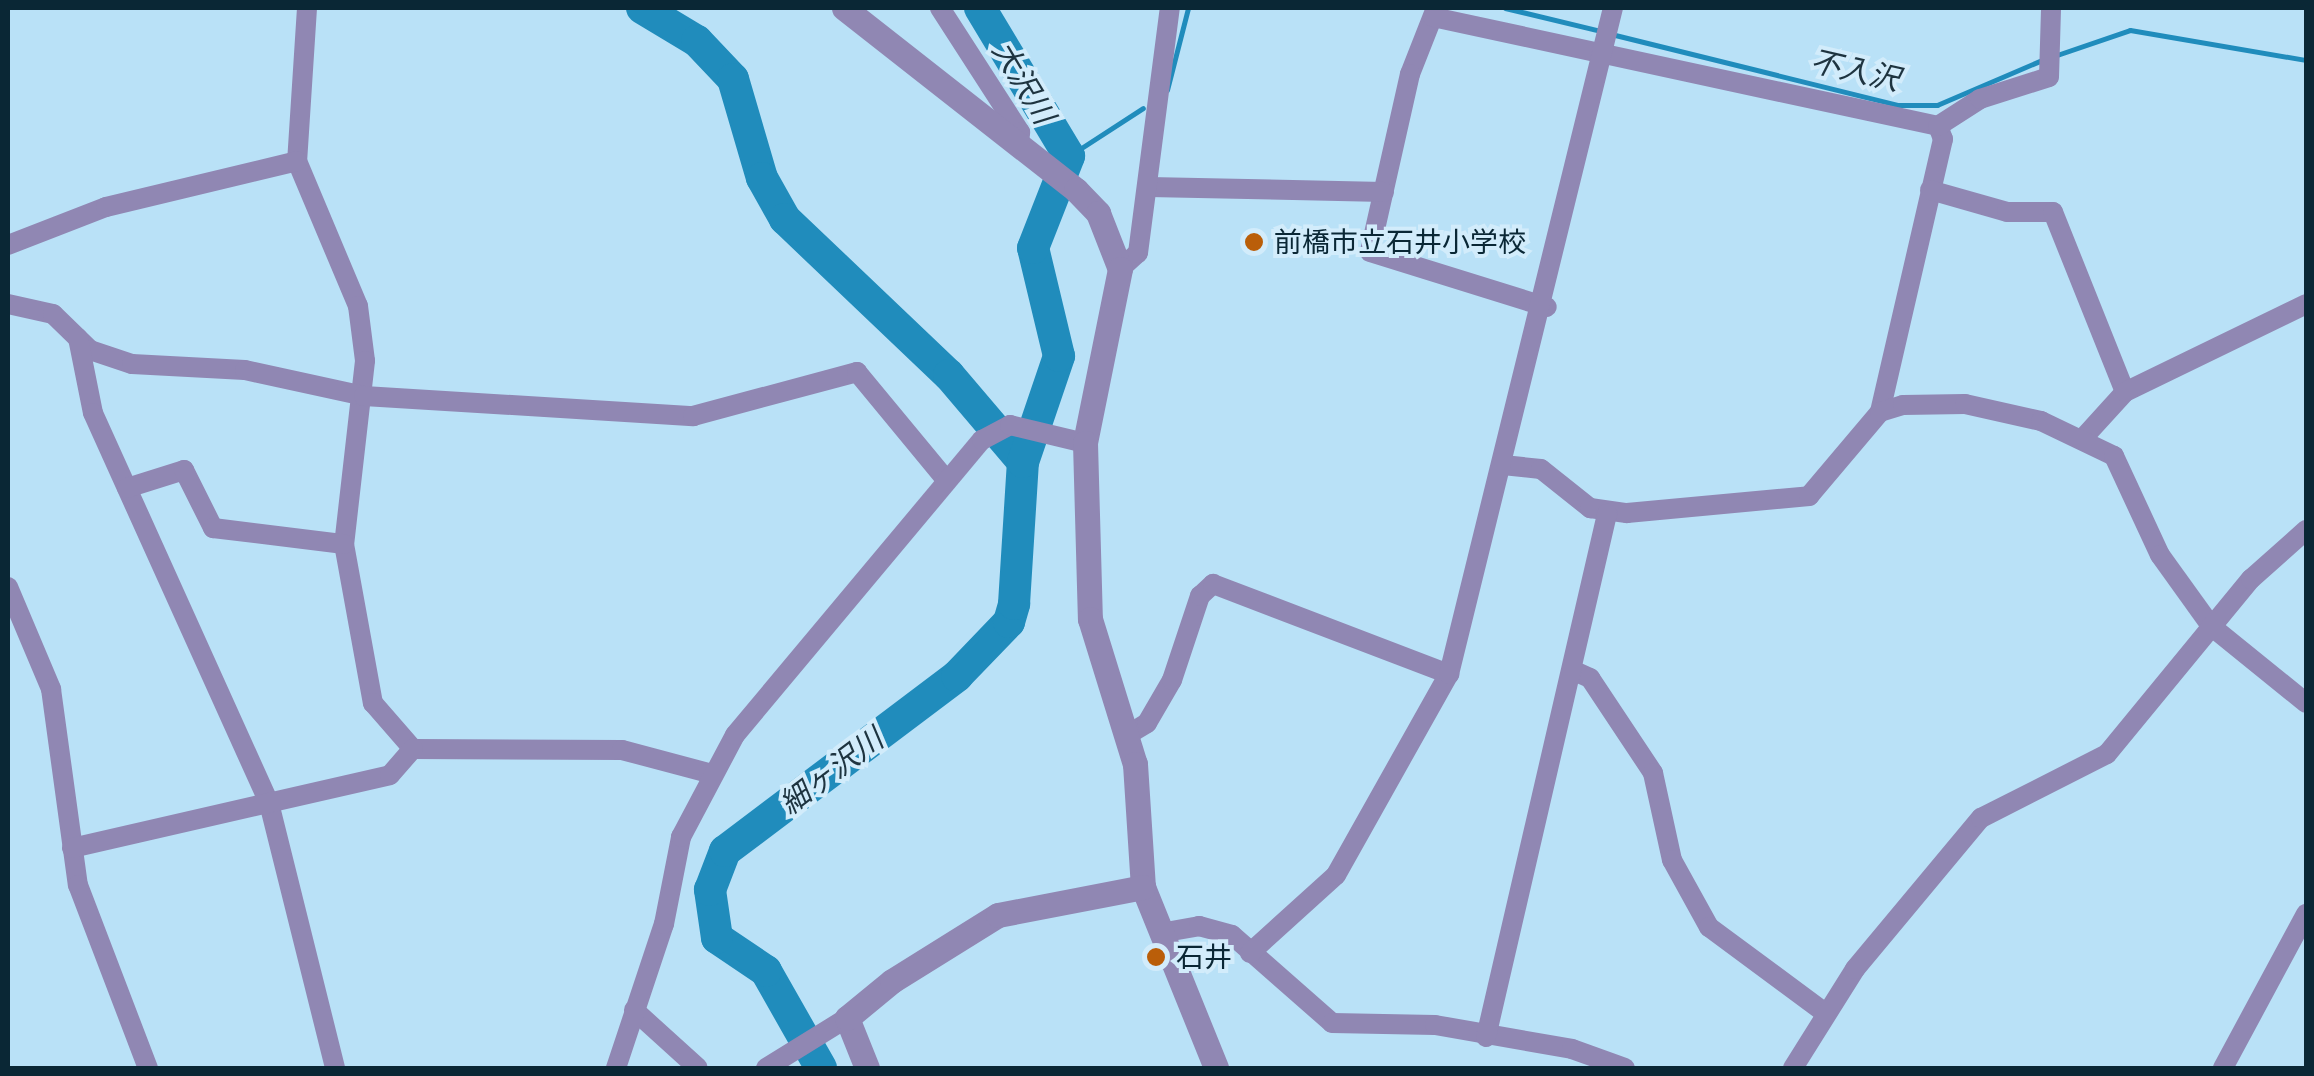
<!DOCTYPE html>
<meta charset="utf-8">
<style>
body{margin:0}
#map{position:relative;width:2314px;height:1076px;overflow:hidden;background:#b9e1f7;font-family:"Golos Text","Noto Sans JP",sans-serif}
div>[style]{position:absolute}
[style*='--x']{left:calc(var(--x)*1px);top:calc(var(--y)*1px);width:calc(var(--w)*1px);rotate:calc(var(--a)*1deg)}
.stream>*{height:5px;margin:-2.5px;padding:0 2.5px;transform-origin:2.5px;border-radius:2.5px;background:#208cbc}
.river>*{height:32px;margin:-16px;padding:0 16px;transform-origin:16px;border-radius:16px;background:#208cbc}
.minor>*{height:20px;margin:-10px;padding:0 10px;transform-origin:10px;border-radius:10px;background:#9087b3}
.tertiary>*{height:25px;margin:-12.5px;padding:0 12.5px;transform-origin:12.5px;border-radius:12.5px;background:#9087b3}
.dots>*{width:28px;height:28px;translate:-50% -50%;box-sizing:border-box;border:5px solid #d2ecfb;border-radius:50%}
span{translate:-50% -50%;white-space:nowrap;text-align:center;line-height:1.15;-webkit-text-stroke:8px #d2ecfb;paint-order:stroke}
.poi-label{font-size:28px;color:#0a2735}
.left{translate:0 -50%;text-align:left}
.water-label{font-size:30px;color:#1e3440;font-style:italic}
.frame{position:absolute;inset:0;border:10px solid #0a2735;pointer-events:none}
</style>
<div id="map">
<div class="stream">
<i style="--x:1505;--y:8;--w:99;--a:13.5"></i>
<i style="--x:1611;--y:34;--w:295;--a:13.9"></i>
<i style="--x:1897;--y:105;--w:40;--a:0"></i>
<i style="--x:1937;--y:105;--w:114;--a:-23.2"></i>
<i style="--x:2057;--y:55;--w:77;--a:-18.9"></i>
<i style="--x:2130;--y:30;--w:179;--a:9.7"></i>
<i style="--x:1167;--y:90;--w:85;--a:-75.6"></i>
<i style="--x:1069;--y:156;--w:88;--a:-33"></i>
</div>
<div class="river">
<i style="--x:642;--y:8;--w:64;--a:31"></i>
<i style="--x:697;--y:41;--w:52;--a:46.5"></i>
<i style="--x:733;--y:79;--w:103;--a:73.7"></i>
<i style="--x:762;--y:178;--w:47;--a:60.7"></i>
<i style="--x:785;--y:219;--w:226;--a:43.6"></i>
<i style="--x:949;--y:375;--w:114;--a:49.6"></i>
<i style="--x:821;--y:1068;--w:112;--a:-119.6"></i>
<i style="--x:766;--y:971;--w:59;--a:-146"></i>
<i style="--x:717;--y:938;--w:49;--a:-98.3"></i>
<i style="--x:710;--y:890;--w:42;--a:-69"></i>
<i style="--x:725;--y:851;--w:291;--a:-37"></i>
<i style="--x:957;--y:676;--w:75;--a:-46.1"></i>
<i style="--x:1009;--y:622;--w:19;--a:-74"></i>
<i style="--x:1014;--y:604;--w:142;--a:-86.4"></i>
<i style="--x:1023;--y:462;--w:112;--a:-71.2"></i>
<i style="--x:1059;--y:356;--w:111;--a:-103.5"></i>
<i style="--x:1033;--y:248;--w:99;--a:-68.6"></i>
<i style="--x:1069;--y:156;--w:173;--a:-121"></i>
</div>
<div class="minor">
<i style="--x:307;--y:8;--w:153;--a:93.7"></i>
<i style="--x:297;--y:161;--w:157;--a:67.2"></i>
<i style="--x:358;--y:306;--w:55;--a:82.7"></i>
<i style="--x:365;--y:361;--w:184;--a:96.5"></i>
<i style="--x:344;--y:544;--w:162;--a:79.7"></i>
<i style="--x:373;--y:703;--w:61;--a:49"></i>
<i style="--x:413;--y:749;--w:209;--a:0.3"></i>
<i style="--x:622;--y:750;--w:93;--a:14.9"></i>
<i style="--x:940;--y:8;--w:148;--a:57.2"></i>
<i style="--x:1020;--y:132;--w:13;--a:94"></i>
<i style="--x:1436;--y:8;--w:71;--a:111.5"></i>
<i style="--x:1410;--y:74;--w:182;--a:102.7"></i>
<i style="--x:1370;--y:252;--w:185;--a:17.3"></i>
<i style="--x:1433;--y:17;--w:517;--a:12.18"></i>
<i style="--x:1938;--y:126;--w:14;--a:69"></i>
<i style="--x:1943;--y:139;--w:280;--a:103"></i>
<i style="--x:1938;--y:126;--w:50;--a:-32.7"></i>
<i style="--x:1980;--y:99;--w:72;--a:-17.7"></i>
<i style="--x:2049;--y:77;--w:69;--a:-88.3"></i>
<i style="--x:1149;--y:187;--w:235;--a:1.2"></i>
<i style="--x:1930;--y:190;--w:80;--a:15.9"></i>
<i style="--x:2007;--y:212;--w:46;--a:0"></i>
<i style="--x:2053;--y:212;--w:194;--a:68.2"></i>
<i style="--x:2125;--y:392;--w:61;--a:132.3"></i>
<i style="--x:8;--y:245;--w:105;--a:-21.2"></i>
<i style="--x:106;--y:207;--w:196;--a:-13.5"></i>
<i style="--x:1120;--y:269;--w:24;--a:-42"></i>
<i style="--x:1138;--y:253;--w:247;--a:-82.6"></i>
<i style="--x:8;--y:304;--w:46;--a:12.5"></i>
<i style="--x:53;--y:314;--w:52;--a:44.2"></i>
<i style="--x:90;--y:350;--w:44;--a:18.4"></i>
<i style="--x:132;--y:364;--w:113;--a:3"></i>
<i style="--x:245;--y:370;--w:122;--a:12.3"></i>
<i style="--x:364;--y:396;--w:330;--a:3.5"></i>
<i style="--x:693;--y:416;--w:170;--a:-15"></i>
<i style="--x:857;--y:372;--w:135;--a:50.4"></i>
<i style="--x:78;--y:338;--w:76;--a:78.7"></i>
<i style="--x:93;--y:413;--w:428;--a:65.7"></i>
<i style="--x:269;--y:803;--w:273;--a:76"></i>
<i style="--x:2125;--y:392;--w:201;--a:-25.9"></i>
<i style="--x:1503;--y:465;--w:38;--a:6"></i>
<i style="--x:1541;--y:469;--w:63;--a:38.5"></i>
<i style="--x:1590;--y:508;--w:37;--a:8"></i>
<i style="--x:1627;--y:513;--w:183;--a:-5.3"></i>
<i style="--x:1809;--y:496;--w:110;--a:-49.8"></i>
<i style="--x:1880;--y:412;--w:24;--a:-17"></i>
<i style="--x:1903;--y:405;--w:62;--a:-0.9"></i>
<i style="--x:1965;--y:404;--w:78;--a:12.6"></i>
<i style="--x:2041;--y:421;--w:81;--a:25.6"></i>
<i style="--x:2114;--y:456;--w:109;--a:65.1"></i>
<i style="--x:2160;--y:555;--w:87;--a:54.3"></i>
<i style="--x:2211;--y:626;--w:122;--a:39"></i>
<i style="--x:127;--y:488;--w:60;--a:-17.5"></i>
<i style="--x:184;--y:470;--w:65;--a:63.4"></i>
<i style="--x:213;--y:528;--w:132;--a:7"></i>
<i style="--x:8;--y:587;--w:111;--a:67.1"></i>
<i style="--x:51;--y:689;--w:198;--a:82.2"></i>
<i style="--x:78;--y:885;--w:196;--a:69.1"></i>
<i style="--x:1572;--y:670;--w:20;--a:24"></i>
<i style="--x:1590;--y:678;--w:114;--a:56.4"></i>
<i style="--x:1653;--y:773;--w:89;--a:77.7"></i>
<i style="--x:1672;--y:860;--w:77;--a:61.1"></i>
<i style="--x:1709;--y:927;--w:143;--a:36.5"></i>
<i style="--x:1129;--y:734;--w:21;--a:-31"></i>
<i style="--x:1147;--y:723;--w:50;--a:-59.8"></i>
<i style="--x:1172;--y:680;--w:89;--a:-71.6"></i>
<i style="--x:1200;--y:596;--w:18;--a:-43"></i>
<i style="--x:1213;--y:584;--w:253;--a:20.9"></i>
<i style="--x:72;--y:848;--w:326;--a:-12.9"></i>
<i style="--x:390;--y:775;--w:35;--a:-49"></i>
<i style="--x:1160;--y:933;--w:40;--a:-10"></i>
<i style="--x:1199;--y:926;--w:34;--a:15"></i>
<i style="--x:1232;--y:935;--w:133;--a:41.3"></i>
<i style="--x:1332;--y:1023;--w:103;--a:1.1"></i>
<i style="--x:1435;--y:1025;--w:139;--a:9.9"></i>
<i style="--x:1572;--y:1049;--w:56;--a:19.7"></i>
<i style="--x:1250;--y:953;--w:116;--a:-42.2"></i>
<i style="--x:1336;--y:875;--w:231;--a:-60.7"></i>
<i style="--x:1449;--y:674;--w:686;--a:-76.17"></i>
<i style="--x:634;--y:1010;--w:86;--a:42.2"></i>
<i style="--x:1486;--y:1037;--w:537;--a:-76.97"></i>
<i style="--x:616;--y:1068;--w:152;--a:-71.6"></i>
<i style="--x:664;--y:924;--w:89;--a:-78.9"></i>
<i style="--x:681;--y:837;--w:115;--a:-62.1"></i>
<i style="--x:735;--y:735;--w:385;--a:-50.1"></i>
<i style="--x:982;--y:440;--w:32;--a:-28"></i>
<i style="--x:1010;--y:425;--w:77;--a:13.5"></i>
<i style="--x:766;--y:1068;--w:95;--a:-31.7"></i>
<i style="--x:1793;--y:1068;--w:117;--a:-57.9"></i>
<i style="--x:1855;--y:969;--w:197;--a:-50.2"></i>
<i style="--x:1981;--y:818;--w:141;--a:-26.9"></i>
<i style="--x:2107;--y:754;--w:227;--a:-50.6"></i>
<i style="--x:2251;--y:579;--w:74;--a:-41.7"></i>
<i style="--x:2223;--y:1068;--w:175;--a:-61.7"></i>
</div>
<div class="tertiary">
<i style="--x:844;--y:8;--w:295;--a:38.1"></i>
<i style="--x:1076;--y:190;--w:32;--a:46"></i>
<i style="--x:1098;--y:213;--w:60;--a:68.6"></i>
<i style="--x:1120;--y:269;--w:177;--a:101.4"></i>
<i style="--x:1085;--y:443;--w:176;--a:88.4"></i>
<i style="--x:1090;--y:619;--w:152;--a:72.8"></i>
<i style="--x:1135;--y:764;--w:123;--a:86.3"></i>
<i style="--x:1143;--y:887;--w:195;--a:68"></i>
<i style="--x:867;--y:1068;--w:54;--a:-111.8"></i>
<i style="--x:847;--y:1018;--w:58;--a:-39.4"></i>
<i style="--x:892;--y:981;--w:125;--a:-31.9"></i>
<i style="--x:998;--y:915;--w:148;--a:-10.9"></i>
</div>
<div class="dots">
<i style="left:1254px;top:242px;background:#ba5e09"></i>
<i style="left:1156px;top:957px;background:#ba5e09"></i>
</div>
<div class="poi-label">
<span class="left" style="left:1274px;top:242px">前橋市立石井小学校</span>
<span class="left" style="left:1176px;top:957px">石井</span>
</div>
<div class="water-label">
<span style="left:1855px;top:70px;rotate:13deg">不入沢</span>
<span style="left:1024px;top:82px;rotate:59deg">大沢川</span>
<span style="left:831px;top:771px;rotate:-37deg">細ヶ沢川</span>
</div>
<div class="frame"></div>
</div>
